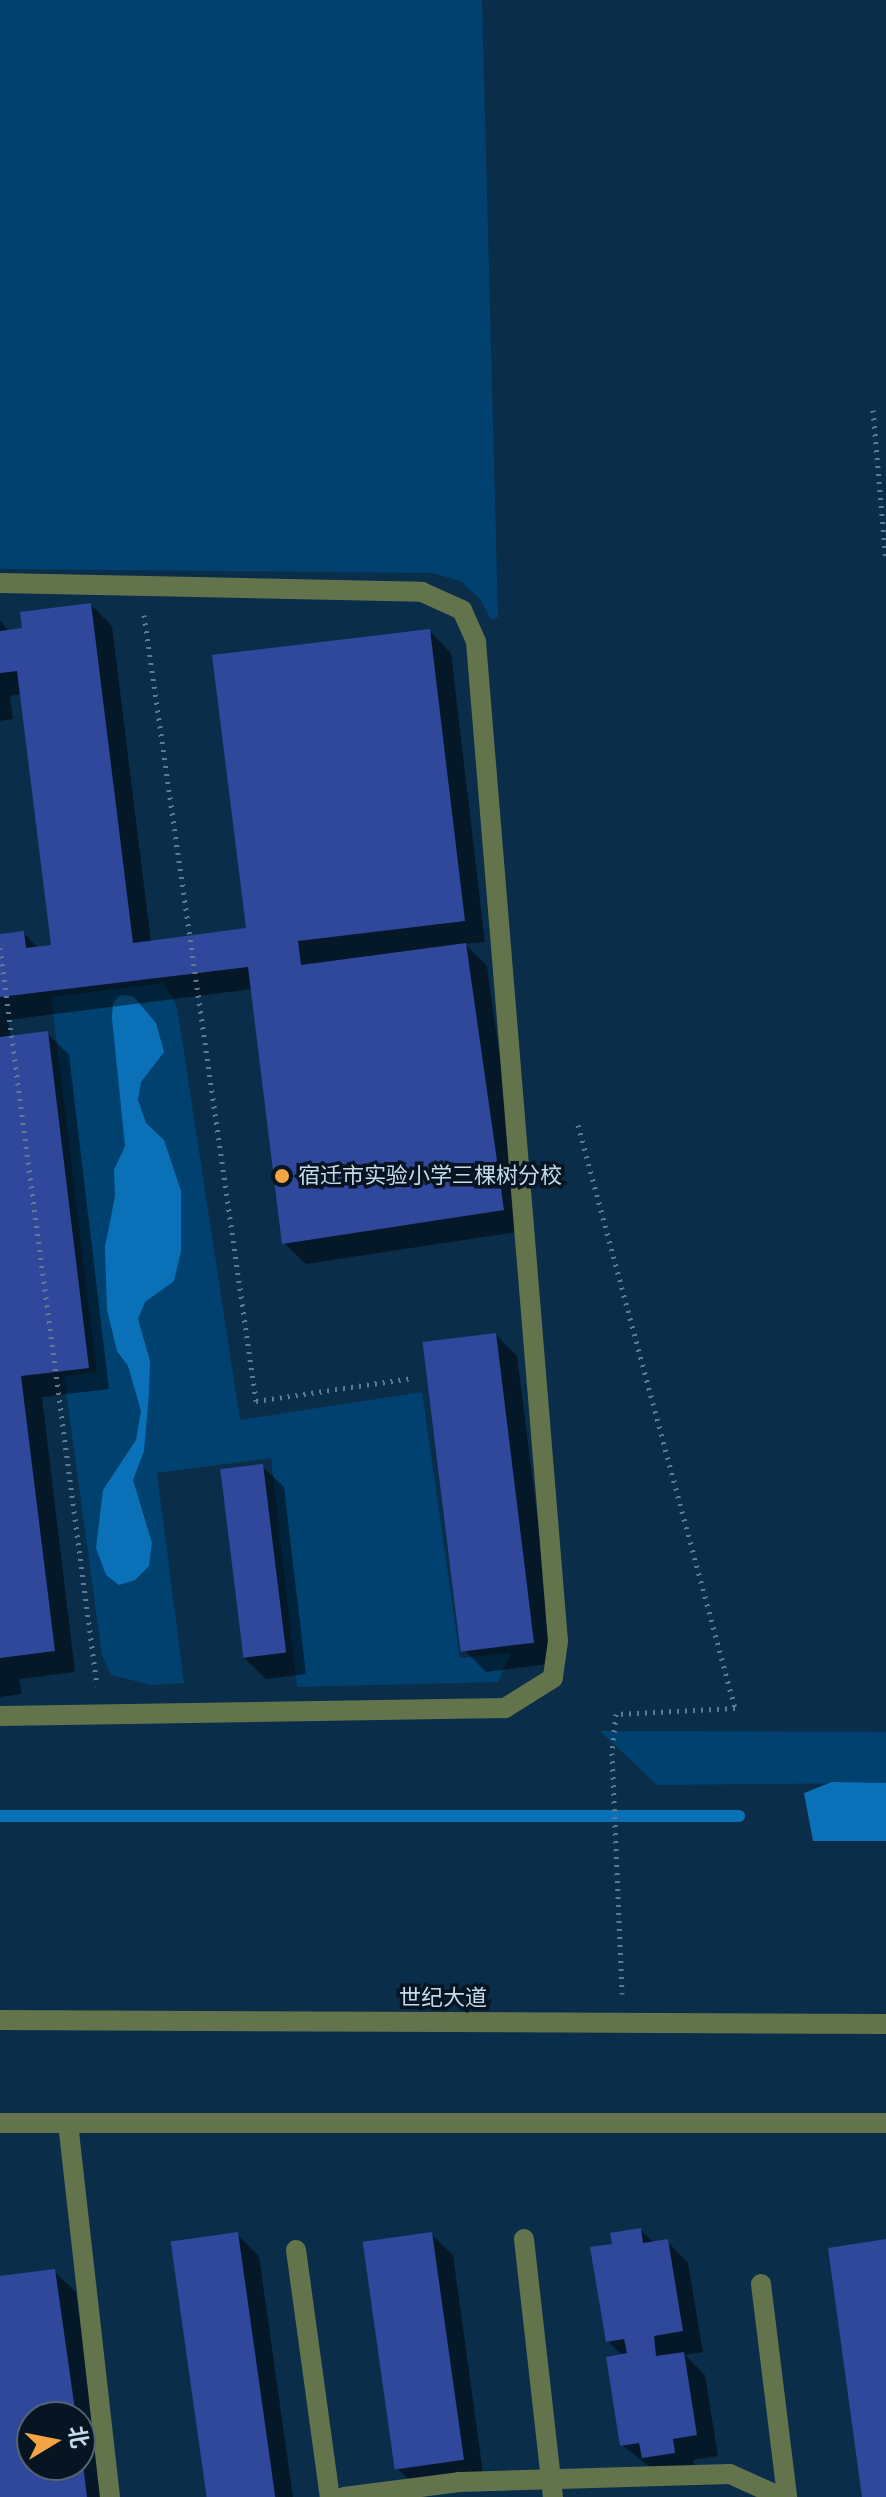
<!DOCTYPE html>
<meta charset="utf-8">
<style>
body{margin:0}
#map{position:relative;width:886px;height:2497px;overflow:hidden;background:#0a2e4a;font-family:Signika,"Noto Sans SC",sans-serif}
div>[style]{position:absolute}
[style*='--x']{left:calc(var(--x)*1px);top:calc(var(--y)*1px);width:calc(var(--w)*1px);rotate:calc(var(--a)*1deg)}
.green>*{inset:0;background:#00416f}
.water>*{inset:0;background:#0a71b8}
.shadow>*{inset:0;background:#0007}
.stream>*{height:12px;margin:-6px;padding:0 6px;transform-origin:6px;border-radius:6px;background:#0a71b8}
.building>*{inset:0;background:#2f489b;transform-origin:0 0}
.path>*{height:5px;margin-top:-2.5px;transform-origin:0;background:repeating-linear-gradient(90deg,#5e7b93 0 2px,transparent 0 8px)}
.minor>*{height:20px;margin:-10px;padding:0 10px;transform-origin:10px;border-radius:10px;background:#63744c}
.dots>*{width:22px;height:22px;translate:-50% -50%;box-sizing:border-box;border:4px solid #071522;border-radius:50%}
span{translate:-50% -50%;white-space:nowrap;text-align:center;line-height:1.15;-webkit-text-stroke:7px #071522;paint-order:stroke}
.poi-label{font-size:22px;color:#c6daec}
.left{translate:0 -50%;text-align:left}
.street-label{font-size:22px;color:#c6daec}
.north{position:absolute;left:16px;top:2401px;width:80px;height:80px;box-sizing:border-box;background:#071522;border:2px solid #536473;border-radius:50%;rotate:80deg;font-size:22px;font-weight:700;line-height:32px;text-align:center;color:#c6daec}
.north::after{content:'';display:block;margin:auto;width:28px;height:36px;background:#f4a444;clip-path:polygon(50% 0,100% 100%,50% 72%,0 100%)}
</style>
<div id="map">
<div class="green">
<i style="clip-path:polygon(0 0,482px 0,498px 617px,491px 620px,480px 599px,461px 581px,432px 573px,0 569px)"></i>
<i style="clip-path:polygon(164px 983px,177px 1007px,240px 1420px,422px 1392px,460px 1658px,511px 1653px,498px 1682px,297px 1687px,271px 1458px,157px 1473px,184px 1683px,151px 1685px,111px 1675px,102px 1655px,64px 1376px,97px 1372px,51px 997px)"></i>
<i style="clip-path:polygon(600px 1731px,886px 1732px,886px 1783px,657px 1785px)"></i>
</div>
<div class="water">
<i style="clip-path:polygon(120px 995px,133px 996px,156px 1023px,164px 1052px,141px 1082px,138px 1100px,146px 1123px,164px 1140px,181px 1191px,181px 1251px,174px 1281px,145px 1302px,138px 1319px,150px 1361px,149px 1393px,144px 1451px,133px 1480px,152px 1543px,149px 1566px,135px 1580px,119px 1585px,106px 1575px,96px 1548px,103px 1490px,136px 1440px,141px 1411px,128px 1366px,117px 1351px,107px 1310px,105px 1247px,115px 1196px,114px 1170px,125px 1146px,112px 1018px,113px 1003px)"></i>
<i style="clip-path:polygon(832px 1782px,886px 1783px,886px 1841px,813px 1841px,804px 1793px)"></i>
</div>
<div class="shadow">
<i style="clip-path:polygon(91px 605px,112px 626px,151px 942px,249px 930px,429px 631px,451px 653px,485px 942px,465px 944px,487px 966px,524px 1231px,306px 1264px,284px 1243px,253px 989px,8px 1020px,11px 1038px,47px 1033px,69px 1055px,109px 1389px,42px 1397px,75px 1672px,19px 1679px,22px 1694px,0 1697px,0 936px,24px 933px,39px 949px,53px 947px,22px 694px,10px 696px,13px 719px,0 721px,0 620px,9px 632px,24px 630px)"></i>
<i style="clip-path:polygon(496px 1335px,517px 1356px,556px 1663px,486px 1672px,464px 1650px)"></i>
<i style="clip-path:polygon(262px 1466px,284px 1487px,306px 1674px,266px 1679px,244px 1658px)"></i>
<i style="clip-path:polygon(641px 2230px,654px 2243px,667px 2241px,688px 2263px,703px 2352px,685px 2355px,705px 2375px,718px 2456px,693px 2460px,696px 2474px,665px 2479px,622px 2445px,623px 2356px,608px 2341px,614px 2246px)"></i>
<i style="clip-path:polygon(237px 2234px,259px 2256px,293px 2497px,208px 2497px)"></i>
<i style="clip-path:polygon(431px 2234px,453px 2255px,484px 2480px,419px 2490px,397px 2468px)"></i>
<i style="clip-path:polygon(evenodd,54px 2271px,76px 2292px,104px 2497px,0 2497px,0 2278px,54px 2271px,32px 2417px,80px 2417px,80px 2465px,32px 2465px,32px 2417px)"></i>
</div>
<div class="stream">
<i style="--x:0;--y:1816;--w:739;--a:0"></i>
</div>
<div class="building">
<i style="clip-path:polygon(91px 603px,133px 943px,246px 928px,212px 655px,430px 629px,465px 921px,298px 941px,301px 965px,466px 943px,504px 1210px,282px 1244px,248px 967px,0 997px,0 934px,24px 931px,26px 948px,51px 945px,17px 671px,0 673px,0 631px,22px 628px,20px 612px)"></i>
<i style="clip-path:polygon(48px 1031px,89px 1368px,21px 1376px,55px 1651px,0 1658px,0 1037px)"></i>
<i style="left:496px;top:1333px;width:312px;height:74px;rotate:83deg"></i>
<i style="left:263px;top:1464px;width:190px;height:43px;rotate:83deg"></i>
<i style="clip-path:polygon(641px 2228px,643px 2243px,668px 2239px,683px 2331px,654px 2336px,656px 2356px,684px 2352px,697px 2435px,673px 2439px,675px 2453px,642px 2458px,639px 2443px,620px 2446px,606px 2357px,627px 2353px,624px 2339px,606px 2342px,590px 2247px,612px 2244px,610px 2233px)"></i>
<i style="left:238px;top:2232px;width:268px;height:68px;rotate:82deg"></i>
<i style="left:432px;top:2232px;width:230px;height:70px;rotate:82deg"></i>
<i style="clip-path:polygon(886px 2239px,886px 2497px,862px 2497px,828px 2248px)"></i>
<i style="clip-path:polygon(55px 2269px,76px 2417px,32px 2417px,32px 2465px,83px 2465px,87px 2497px,0 2497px,0 2276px)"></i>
</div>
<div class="path">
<i style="--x:873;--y:410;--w:152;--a:85.1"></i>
<i style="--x:144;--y:615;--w:794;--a:81.89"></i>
<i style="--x:256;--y:1401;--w:158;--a:-8.4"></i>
<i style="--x:0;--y:948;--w:744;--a:82.51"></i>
<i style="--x:578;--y:1125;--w:604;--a:74.93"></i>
<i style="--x:735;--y:1708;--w:119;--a:177.1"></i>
<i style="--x:616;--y:1714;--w:39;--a:96"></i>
<i style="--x:612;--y:1753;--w:241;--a:87.6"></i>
</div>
<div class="minor">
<i style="--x:0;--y:583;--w:422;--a:1.2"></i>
<i style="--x:422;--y:592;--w:44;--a:24.2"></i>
<i style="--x:462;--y:610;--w:35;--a:66"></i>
<i style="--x:476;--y:642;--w:1002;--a:85.31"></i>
<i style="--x:558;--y:1641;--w:37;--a:98"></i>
<i style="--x:553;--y:1678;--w:57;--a:148"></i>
<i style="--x:505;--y:1708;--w:505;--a:179.09"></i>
<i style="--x:0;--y:2020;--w:886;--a:0.26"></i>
<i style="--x:0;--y:2123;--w:886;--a:0"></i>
<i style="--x:68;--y:2123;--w:376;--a:83.6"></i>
<i style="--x:524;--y:2239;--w:260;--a:83.6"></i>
<i style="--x:296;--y:2250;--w:249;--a:82.2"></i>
<i style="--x:761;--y:2284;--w:215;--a:83"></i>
<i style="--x:344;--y:2497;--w:116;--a:-7.4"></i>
<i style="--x:459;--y:2482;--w:271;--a:-1.7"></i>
<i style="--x:730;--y:2474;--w:56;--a:24.3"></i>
</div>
<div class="dots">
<i style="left:282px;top:1176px;background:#f4a444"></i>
</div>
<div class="poi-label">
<span class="left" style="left:298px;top:1176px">宿迁市实验小学三棵树分校</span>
</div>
<div class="street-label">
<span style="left:443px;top:1998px">世纪大道</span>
</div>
<div class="north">北</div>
</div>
